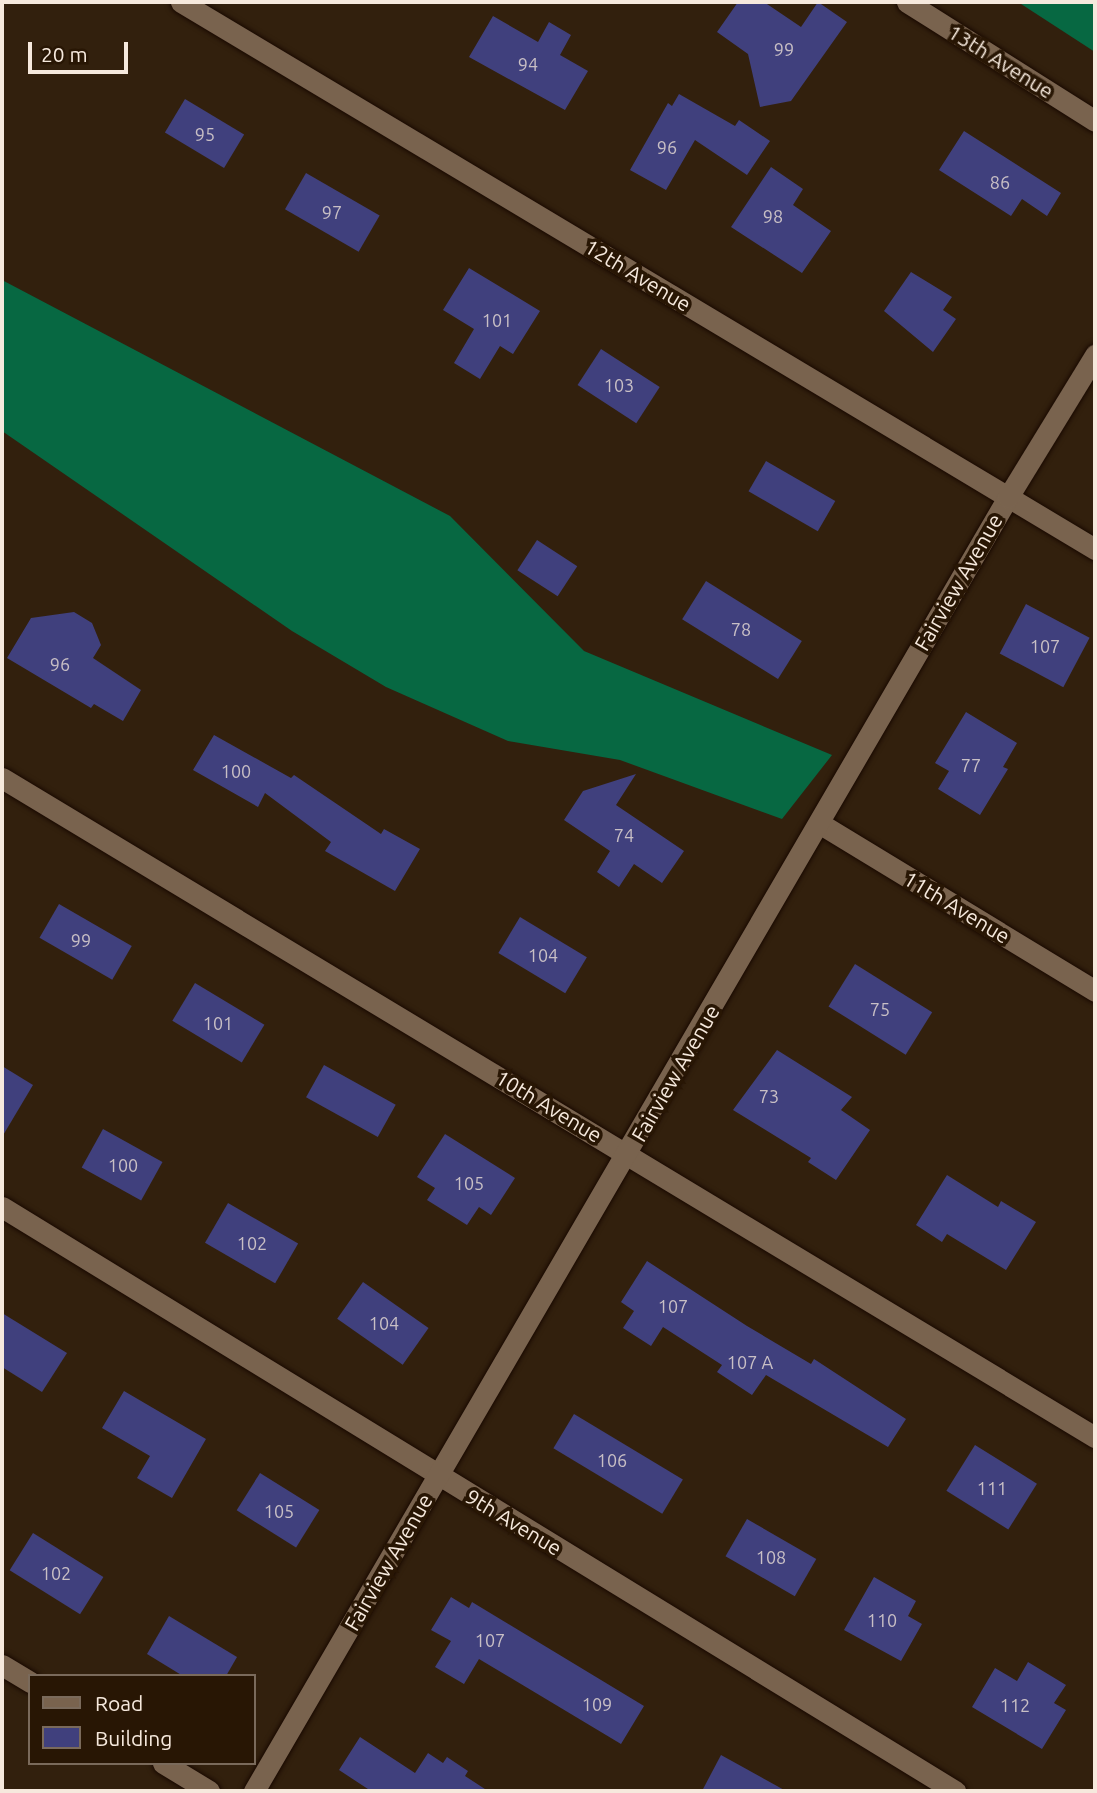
<!DOCTYPE html>
<style>
body{margin:0}
#map{position:relative;width:1097px;height:1793px;overflow:hidden;background:#32200d;font-family:Ubuntu,sans-serif}
div>[style]{position:absolute}
[style*='--x']{left:calc(var(--x)*1px);top:calc(var(--y)*1px);width:calc(var(--w)*1px);rotate:calc(var(--a)*1deg)}
.forest>*{inset:0;background:#076842}
.building>*{inset:0;background:#40407d;transform-origin:0 0}
.roads{filter:drop-shadow(0 0 2px #190900) drop-shadow(0 0 2px #190900)}
.minor>*{height:21px;margin:-10.5px;padding:0 10.5px;transform-origin:10.5px;border-radius:10.5px;background:#79634e}
span{translate:-50% -50%;white-space:nowrap;text-align:center;line-height:1.15;-webkit-text-stroke:7px #281604;paint-order:stroke}
.number-label{font-size:18px;color:#c8bfc5}
.number-label span{-webkit-text-stroke-width:0}
.street-label{font-size:21px;color:#f6e9dd}
.frame{position:absolute;inset:0;border:4px solid #f6e9dd;pointer-events:none}
.legend{position:absolute;left:28px;top:1674px;width:228px;height:91px;box-sizing:border-box;background:#281604;border:2px solid #7a6a5b;margin:0;padding:9px 12px;list-style:none;font-size:21px;color:#f6e9dd}
.legend li{display:flex;align-items:center;gap:14px;height:35px}
.legend b{width:35px;border:2px solid #7a6a5b}
.scale{position:absolute;left:28px;top:42px;width:100px;height:32px;box-sizing:border-box;border:4px solid #f6e9dd;border-top:0;padding-left:9px;font-size:21px;line-height:24px;white-space:nowrap;color:#f6e9dd;-webkit-text-stroke:5px #281604;paint-order:stroke}
</style>
<div id="map">
<div class="forest">
<i style="clip-path:polygon(1018px 2px,1095px 2px,1095px 52px)"></i>
<i style="clip-path:polygon(2px 280px,450px 516px,584px 651px,832px 755px,782px 819px,620px 760px,508px 741px,386px 687px,292px 631px,2px 431px)"></i>
</div>
<div class="building">
<i style="clip-path:polygon(738px 2px,764px 2px,801px 27px,818px 2px,847px 22px,791px 101px,760px 107px,748px 54px,717px 32px)"></i>
<i style="clip-path:polygon(493px 16px,538px 42px,549px 22px,571px 35px,560px 55px,588px 71px,565px 110px,469px 57px)"></i>
<i style="clip-path:polygon(679px 94px,735px 126px,739px 120px,770px 141px,747px 175px,695px 140px,666px 190px,630px 170px,668px 103px,672px 106px)"></i>
<i style="left:185px;top:99px;width:69px;height:39px;rotate:31deg"></i>
<i style="clip-path:polygon(964px 131px,1061px 193px,1047px 216px,1022px 199px,1011px 216px,939px 170px)"></i>
<i style="clip-path:polygon(771px 167px,803px 189px,793px 205px,831px 231px,802px 273px,731px 227px)"></i>
<i style="left:306px;top:173px;width:85px;height:42px;rotate:30deg"></i>
<i style="clip-path:polygon(469px 268px,540px 311px,513px 354px,500px 346px,480px 379px,454px 363px,474px 329px,443px 310px)"></i>
<i style="clip-path:polygon(911px 272px,952px 297px,943px 310px,956px 319px,933px 352px,884px 311px)"></i>
<i style="left:601px;top:349px;width:70px;height:43px;rotate:33deg"></i>
<i style="left:766px;top:461px;width:80px;height:35px;rotate:30deg"></i>
<i style="left:537px;top:540px;width:48px;height:36px;rotate:33deg"></i>
<i style="left:706px;top:581px;width:113px;height:45px;rotate:32deg"></i>
<i style="left:1026px;top:604px;width:72px;height:56px;rotate:28deg"></i>
<i style="clip-path:polygon(74px 612px,92px 623px,101px 645px,93px 658px,141px 690px,123px 721px,94px 704px,91px 708px,7px 658px,31px 618px)"></i>
<i style="clip-path:polygon(966px 712px,1017px 743px,1003px 767px,1008px 769px,980px 815px,938px 789px,949px 771px,935px 763px)"></i>
<i style="clip-path:polygon(214px 735px,291px 778px,294px 775px,381px 834px,384px 829px,420px 849px,395px 891px,325px 851px,331px 842px,265px 793px,258px 807px,193px 770px)"></i>
<i style="clip-path:polygon(636px 774px,616px 805px,684px 851px,662px 883px,634px 864px,619px 887px,597px 872px,610px 851px,564px 820px,583px 791px)"></i>
<i style="left:59px;top:904px;width:84px;height:39px;rotate:30deg"></i>
<i style="left:520px;top:917px;width:78px;height:42px;rotate:31deg"></i>
<i style="left:855px;top:964px;width:91px;height:50px;rotate:32deg"></i>
<i style="left:195px;top:983px;width:81px;height:44px;rotate:31deg"></i>
<i style="clip-path:polygon(777px 1050px,852px 1097px,841px 1110px,870px 1130px,836px 1180px,808px 1162px,811px 1158px,733px 1110px)"></i>
<i style="left:324px;top:1065px;width:82px;height:37px;rotate:29deg"></i>
<i style="clip-path:polygon(2px 1066px,33px 1085px,2px 1137px)"></i>
<i style="left:103px;top:1129px;width:68px;height:44px;rotate:29deg"></i>
<i style="clip-path:polygon(445px 1134px,515px 1178px,491px 1215px,479px 1207px,467px 1225px,427px 1200px,435px 1188px,417px 1177px)"></i>
<i style="clip-path:polygon(947px 1175px,998px 1207px,1001px 1201px,1036px 1222px,1006px 1270px,947px 1234px,942px 1242px,916px 1225px)"></i>
<i style="left:228px;top:1203px;width:81px;height:46px;rotate:30deg"></i>
<i style="clip-path:polygon(647px 1261px,747px 1326px,811px 1364px,814px 1359px,906px 1419px,888px 1447px,766px 1375px,752px 1395px,717px 1372px,722px 1365px,663px 1327px,651px 1346px,623px 1328px,634px 1311px,621px 1302px)"></i>
<i style="left:363px;top:1282px;width:80px;height:45px;rotate:35deg"></i>
<i style="clip-path:polygon(2px 1313px,67px 1353px,42px 1392px,2px 1367px)"></i>
<i style="clip-path:polygon(124px 1391px,206px 1439px,172px 1498px,137px 1478px,150px 1456px,102px 1428px)"></i>
<i style="left:574px;top:1414px;width:127px;height:40px;rotate:31deg"></i>
<i style="left:975px;top:1445px;width:73px;height:54px;rotate:32deg"></i>
<i style="left:260px;top:1473px;width:70px;height:44px;rotate:32deg"></i>
<i style="left:747px;top:1519px;width:80px;height:43px;rotate:30deg"></i>
<i style="left:33px;top:1533px;width:83px;height:44px;rotate:32deg"></i>
<i style="clip-path:polygon(874px 1577px,916px 1601px,908px 1616px,922px 1624px,901px 1661px,844px 1630px)"></i>
<i style="clip-path:polygon(451px 1597px,469px 1608px,472px 1602px,644px 1706px,621px 1744px,479px 1659px,464px 1684px,435px 1667px,451px 1641px,431px 1630px)"></i>
<i style="clip-path:polygon(169px 1616px,237px 1657px,226px 1676px,183px 1676px,147px 1654px)"></i>
<i style="clip-path:polygon(1028px 1662px,1066px 1685px,1054px 1703px,1066px 1710px,1042px 1749px,972px 1707px,995px 1668px,1017px 1681px)"></i>
<i style="clip-path:polygon(360px 1737px,415px 1773px,428px 1753px,443px 1763px,447px 1757px,468px 1771px,465px 1776px,488px 1791px,371px 1791px,339px 1770px)"></i>
<i style="clip-path:polygon(721px 1755px,786px 1791px,702px 1791px)"></i>
</div>
<div class="roads">
<div class="minor">
<i style="--x:181;--y:2;--w:1065;--a:30.9"></i>
<i style="--x:907;--y:2;--w:222;--a:32.3"></i>
<i style="--x:2;--y:778;--w:1276;--a:31.09"></i>
<i style="--x:819;--y:823;--w:323;--a:31.3"></i>
<i style="--x:2;--y:1207;--w:1118;--a:31.5"></i>
<i style="--x:2;--y:1665;--w:33;--a:31"></i>
<i style="--x:163;--y:1763;--w:54;--a:31.3"></i>
<i style="--x:254;--y:1791;--w:1498;--a:-59.77"></i>
<i style="--x:1008;--y:497;--w:167;--a:-58.5"></i>
</div>
</div>
<div class="number-label">
<span style="left:784px;top:49px">99</span>
<span style="left:528px;top:64px">94</span>
<span style="left:205px;top:134px">95</span>
<span style="left:667px;top:147px">96</span>
<span style="left:1000px;top:182px">86</span>
<span style="left:332px;top:212px">97</span>
<span style="left:773px;top:216px">98</span>
<span style="left:497px;top:320px">101</span>
<span style="left:619px;top:385px">103</span>
<span style="left:741px;top:629px">78</span>
<span style="left:1045px;top:646px">107</span>
<span style="left:60px;top:664px">96</span>
<span style="left:971px;top:765px">77</span>
<span style="left:236px;top:771px">100</span>
<span style="left:624px;top:835px">74</span>
<span style="left:81px;top:940px">99</span>
<span style="left:543px;top:955px">104</span>
<span style="left:880px;top:1009px">75</span>
<span style="left:218px;top:1023px">101</span>
<span style="left:769px;top:1096px">73</span>
<span style="left:123px;top:1165px">100</span>
<span style="left:469px;top:1183px">105</span>
<span style="left:252px;top:1243px">102</span>
<span style="left:673px;top:1306px">107</span>
<span style="left:384px;top:1323px">104</span>
<span style="left:750px;top:1362px">107 A</span>
<span style="left:612px;top:1460px">106</span>
<span style="left:992px;top:1488px">111</span>
<span style="left:279px;top:1511px">105</span>
<span style="left:771px;top:1557px">108</span>
<span style="left:56px;top:1573px">102</span>
<span style="left:882px;top:1620px">110</span>
<span style="left:490px;top:1640px">107</span>
<span style="left:597px;top:1704px">109</span>
<span style="left:1015px;top:1705px">112</span>
</div>
<div class="street-label">
<span style="left:1001px;top:61px;rotate:32deg">13th Avenue</span>
<span style="left:638px;top:275px;rotate:31deg">12th Avenue</span>
<span style="left:958px;top:582px;rotate:-60deg">Fairview Avenue</span>
<span style="left:957px;top:907px;rotate:31deg">11th Avenue</span>
<span style="left:675px;top:1073px;rotate:-60deg">Fairview Avenue</span>
<span style="left:549px;top:1106px;rotate:31deg">10th Avenue</span>
<span style="left:514px;top:1522px;rotate:31deg">9th Avenue</span>
<span style="left:388px;top:1562px;rotate:-60deg">Fairview Avenue</span>
</div>
<div class="frame"></div>
<ul class="legend">
<li><b style="height:9px;background:#79634e"></b>Road</li>
<li><b style="height:19px;background:#40407d"></b>Building</li>
</ul>
<div class="scale">20 m</div>
</div>
